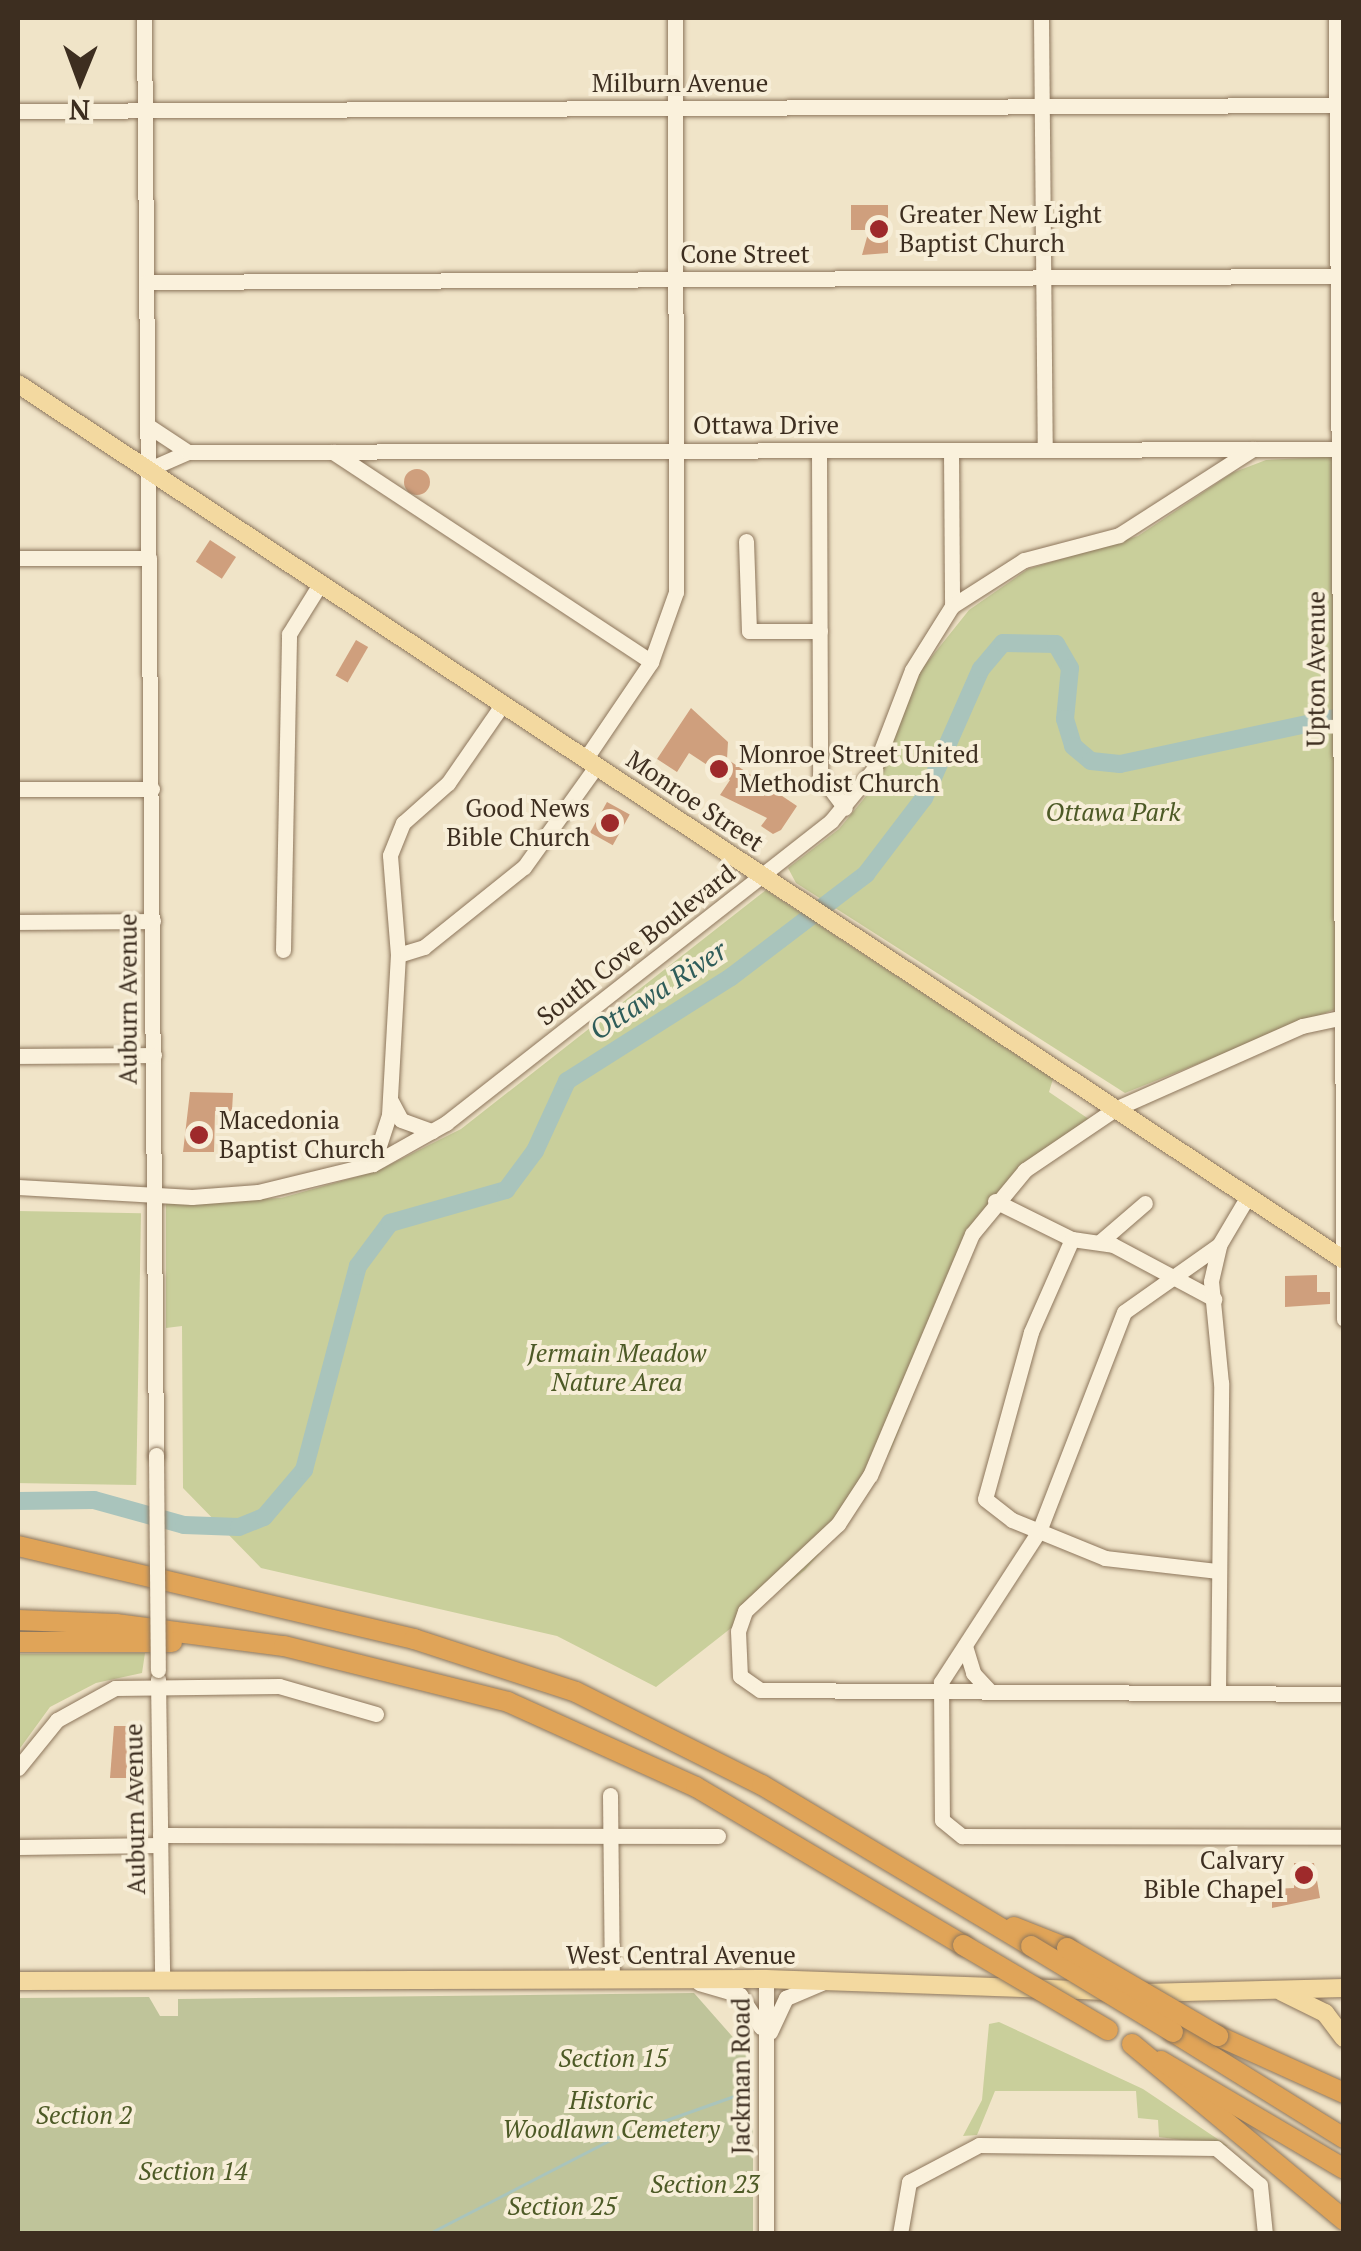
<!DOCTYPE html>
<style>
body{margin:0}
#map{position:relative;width:1361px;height:2251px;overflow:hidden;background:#f0e4c8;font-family:"PT Serif",serif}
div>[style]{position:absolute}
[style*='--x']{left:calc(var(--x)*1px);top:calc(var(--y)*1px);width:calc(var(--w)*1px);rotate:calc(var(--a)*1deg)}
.green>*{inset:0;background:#c9cf9b;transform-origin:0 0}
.cemetery>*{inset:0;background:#bfc49a}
.stream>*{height:2.5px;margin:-1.25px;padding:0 1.25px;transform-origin:1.25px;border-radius:1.25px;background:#a9c4bc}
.river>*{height:18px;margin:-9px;padding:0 9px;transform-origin:9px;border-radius:9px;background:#a9c4bc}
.building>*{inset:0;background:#cf9f7d;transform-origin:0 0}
.round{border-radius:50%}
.roads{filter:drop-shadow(0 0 2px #8d765c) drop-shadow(0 0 2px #8d765c)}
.minor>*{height:15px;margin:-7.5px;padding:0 7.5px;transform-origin:7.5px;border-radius:7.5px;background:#faf1dc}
.major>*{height:18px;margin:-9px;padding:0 9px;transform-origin:9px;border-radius:9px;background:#f3d9a0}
.highway>*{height:20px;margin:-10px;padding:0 10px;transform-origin:10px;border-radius:10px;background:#e0a458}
.bridges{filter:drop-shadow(0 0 2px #8d765c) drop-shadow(0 0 2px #8d765c)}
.minor-bridge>*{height:15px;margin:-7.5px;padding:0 7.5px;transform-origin:7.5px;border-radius:7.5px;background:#faf1dc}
.highway-bridge>*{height:20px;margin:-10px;padding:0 10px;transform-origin:10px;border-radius:10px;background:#e0a458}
.dots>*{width:28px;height:28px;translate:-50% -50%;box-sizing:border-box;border:5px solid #f7eed8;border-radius:50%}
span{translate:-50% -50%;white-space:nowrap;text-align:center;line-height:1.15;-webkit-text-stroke:8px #f7eed8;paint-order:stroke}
.street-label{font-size:25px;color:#3d2e20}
.poi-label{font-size:25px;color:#3d2e20}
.left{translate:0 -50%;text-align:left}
.right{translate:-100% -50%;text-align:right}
.park-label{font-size:25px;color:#4d5a26;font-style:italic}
.water-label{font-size:28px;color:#2f5d5a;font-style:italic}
.frame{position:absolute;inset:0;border:20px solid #3d2e20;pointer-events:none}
.north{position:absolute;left:30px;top:30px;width:100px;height:100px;-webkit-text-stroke:8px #f7eed8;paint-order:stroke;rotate:181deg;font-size:28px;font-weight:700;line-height:40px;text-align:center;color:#3d2e20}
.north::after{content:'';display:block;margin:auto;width:35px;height:45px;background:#3d2e20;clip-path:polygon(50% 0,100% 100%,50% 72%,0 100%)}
</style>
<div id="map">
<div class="green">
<i style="clip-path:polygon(1343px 456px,1343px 1006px,1125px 1093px,796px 883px,788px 868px,839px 829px,871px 790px,921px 670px,969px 610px,1028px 569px,1138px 536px,1232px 473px,1266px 460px)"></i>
<i style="clip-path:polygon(766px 890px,1053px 1079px,1049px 1092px,1099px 1126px,1029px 1174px,977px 1237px,891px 1450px,843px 1527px,805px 1570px,656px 1687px,557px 1636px,261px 1568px,183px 1488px,182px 1326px,166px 1328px,166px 1203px,281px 1198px,377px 1171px,461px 1129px)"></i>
<i style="left:18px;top:1211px;width:123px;height:272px;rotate:1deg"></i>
<i style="clip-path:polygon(145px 1653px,142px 1673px,96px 1683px,50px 1707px,18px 1751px,18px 1654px)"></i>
<i style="clip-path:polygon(999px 2022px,1143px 2089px,1228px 2146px,1159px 2137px,1158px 2120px,1138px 2118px,1136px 2091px,995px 2091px,977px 2135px,963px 2136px,982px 2100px,989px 2024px)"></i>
</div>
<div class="cemetery">
<i style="clip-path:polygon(694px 1993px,753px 2060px,753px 2233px,18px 2233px,18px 1998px,149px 1997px,160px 2016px,178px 2016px,178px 1999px)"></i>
</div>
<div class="stream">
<i style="--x:428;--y:2234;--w:205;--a:-27.3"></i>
<i style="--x:610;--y:2140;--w:150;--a:-19.5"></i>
</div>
<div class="river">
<i style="--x:18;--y:1501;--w:76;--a:-0.8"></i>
<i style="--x:94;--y:1500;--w:93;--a:15.5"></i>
<i style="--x:184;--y:1525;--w:55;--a:2.1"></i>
<i style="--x:239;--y:1527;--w:27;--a:-22"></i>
<i style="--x:264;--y:1517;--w:62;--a:-49.6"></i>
<i style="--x:304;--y:1470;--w:211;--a:-75.2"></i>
<i style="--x:358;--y:1266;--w:54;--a:-53.3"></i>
<i style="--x:390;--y:1223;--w:121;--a:-15.9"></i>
<i style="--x:506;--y:1190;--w:49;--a:-53.4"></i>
<i style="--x:535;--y:1151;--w:77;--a:-65.4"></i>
<i style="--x:567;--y:1081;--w:194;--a:-32.4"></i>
<i style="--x:731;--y:977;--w:170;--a:-37.3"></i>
<i style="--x:866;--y:874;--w:96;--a:-52.7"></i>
<i style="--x:924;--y:798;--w:141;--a:-66.2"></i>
<i style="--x:981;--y:669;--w:34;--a:-50"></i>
<i style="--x:1003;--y:643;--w:53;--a:1.1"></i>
<i style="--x:1056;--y:644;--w:28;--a:60"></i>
<i style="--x:1070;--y:668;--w:51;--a:95.6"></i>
<i style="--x:1065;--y:719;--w:28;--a:73"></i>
<i style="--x:1073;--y:746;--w:23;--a:40"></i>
<i style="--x:1091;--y:761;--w:29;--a:6"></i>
<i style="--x:1120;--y:764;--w:229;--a:-12.1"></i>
</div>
<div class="building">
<i style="clip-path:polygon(851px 205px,888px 205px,888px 253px,862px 255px,869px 230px,851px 230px)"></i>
<i class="round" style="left:404px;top:469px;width:26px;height:26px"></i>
<i style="left:210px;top:540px;width:31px;height:26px;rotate:33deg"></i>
<i style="left:356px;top:640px;width:14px;height:41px;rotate:30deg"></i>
<i style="clip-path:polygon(691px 708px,728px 742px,727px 759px,797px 806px,781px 830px,773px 834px,761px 826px,767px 818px,720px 795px,730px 780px,689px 753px,677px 772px,657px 759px)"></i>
<i style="left:607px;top:802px;width:26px;height:35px;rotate:29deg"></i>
<i style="clip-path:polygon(190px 1092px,233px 1093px,232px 1111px,215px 1111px,214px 1152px,183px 1152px)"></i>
<i style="clip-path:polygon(1317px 1275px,1317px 1292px,1330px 1292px,1330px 1304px,1285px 1307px,1285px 1276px)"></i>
<i style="clip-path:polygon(114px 1726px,135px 1726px,139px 1778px,110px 1778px)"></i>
<i style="clip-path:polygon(1294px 1863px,1314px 1863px,1320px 1898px,1272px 1908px,1272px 1889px,1294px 1888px)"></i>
</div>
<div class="roads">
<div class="minor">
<i style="--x:144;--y:18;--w:1437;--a:89.52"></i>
<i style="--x:1041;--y:18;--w:431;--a:89.5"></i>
<i style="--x:1336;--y:18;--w:1301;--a:89.65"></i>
<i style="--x:18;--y:111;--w:1326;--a:-0.26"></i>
<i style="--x:146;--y:282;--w:1198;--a:-0.29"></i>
<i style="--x:147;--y:425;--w:49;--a:33.4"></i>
<i style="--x:819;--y:450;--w:325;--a:89.8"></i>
<i style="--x:820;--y:775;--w:41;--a:52.9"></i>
<i style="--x:951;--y:450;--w:156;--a:89.6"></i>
<i style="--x:333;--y:452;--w:381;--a:33.4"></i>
<i style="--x:147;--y:470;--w:45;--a:-23.7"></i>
<i style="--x:188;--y:452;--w:1156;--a:-0.15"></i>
<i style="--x:746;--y:541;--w:90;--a:88.1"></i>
<i style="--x:749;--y:631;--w:71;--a:0"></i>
<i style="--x:18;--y:558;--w:131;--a:0"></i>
<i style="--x:586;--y:758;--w:116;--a:-55.9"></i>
<i style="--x:651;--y:662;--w:74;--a:-70.3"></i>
<i style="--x:676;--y:592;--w:574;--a:-90.1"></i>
<i style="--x:18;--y:789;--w:134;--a:0"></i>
<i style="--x:18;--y:922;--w:135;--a:-0.4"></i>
<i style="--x:283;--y:950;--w:316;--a:-88.9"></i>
<i style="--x:289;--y:634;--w:59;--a:-58.2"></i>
<i style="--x:398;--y:955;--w:27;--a:-17"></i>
<i style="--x:424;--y:947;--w:128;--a:-38.7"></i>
<i style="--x:524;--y:867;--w:125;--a:-54.4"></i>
<i style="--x:1344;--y:1017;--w:43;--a:167.9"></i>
<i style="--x:1302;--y:1026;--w:205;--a:156.1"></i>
<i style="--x:1115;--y:1109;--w:109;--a:145.9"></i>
<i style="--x:1025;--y:1170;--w:83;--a:129.6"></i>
<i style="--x:972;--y:1234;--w:262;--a:112.9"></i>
<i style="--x:870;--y:1475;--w:59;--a:123.1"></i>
<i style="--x:838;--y:1524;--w:127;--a:136.9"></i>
<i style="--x:745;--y:1611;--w:21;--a:109"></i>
<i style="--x:738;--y:1631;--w:45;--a:87.5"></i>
<i style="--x:740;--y:1676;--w:24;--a:35"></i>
<i style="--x:760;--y:1690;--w:584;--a:0.39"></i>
<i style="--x:18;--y:1056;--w:136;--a:-0.4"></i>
<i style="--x:391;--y:1101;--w:21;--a:62"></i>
<i style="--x:401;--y:1120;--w:33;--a:20"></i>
<i style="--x:373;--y:1164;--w:52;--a:-71.9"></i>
<i style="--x:389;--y:1115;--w:160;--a:-86.8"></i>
<i style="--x:398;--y:955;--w:100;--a:-94.6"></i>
<i style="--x:390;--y:855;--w:35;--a:-68"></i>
<i style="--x:403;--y:823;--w:60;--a:-41.6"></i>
<i style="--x:448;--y:783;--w:95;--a:-55.3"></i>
<i style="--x:18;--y:1187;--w:174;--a:3.3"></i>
<i style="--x:192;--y:1197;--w:66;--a:-4.3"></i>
<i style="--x:258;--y:1192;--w:118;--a:-13.7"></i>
<i style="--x:373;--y:1164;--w:84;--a:-29.3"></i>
<i style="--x:446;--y:1123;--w:489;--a:-38.1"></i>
<i style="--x:831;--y:821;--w:67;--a:-50.4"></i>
<i style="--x:874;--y:769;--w:106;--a:-69"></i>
<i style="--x:912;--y:670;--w:75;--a:-58"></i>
<i style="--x:952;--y:606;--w:85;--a:-32.6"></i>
<i style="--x:1024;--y:560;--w:98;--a:-14.7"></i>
<i style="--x:1119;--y:535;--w:159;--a:-32.7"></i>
<i style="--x:1248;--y:1196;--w:57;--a:120.6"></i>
<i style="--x:1219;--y:1245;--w:116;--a:144.8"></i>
<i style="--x:1124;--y:1312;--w:235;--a:111.2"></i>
<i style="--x:1039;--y:1531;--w:180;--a:123"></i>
<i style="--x:941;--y:1682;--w:138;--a:89.6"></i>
<i style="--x:942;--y:1820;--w:26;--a:39"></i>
<i style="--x:962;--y:1836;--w:382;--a:0.1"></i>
<i style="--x:995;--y:1201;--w:86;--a:26.3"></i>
<i style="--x:1072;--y:1239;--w:41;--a:8.3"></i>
<i style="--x:1113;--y:1245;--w:115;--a:28.1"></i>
<i style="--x:1072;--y:1239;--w:102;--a:113.8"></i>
<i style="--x:1031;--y:1332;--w:173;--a:105.4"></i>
<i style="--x:985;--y:1499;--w:34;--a:38"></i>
<i style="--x:1012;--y:1520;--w:100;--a:22.2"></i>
<i style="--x:1105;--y:1558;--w:114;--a:6.6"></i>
<i style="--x:1101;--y:1241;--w:58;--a:-40.8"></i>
<i style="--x:965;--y:1646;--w:28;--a:73"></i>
<i style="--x:973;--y:1673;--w:26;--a:47"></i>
<i style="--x:158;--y:1679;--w:302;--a:89.2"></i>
<i style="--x:1218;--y:1693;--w:310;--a:-89.4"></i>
<i style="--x:1221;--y:1383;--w:102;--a:-95.6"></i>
<i style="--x:1211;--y:1281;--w:37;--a:-77"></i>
<i style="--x:18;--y:1768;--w:62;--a:-50.9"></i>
<i style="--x:57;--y:1720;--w:66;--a:-28.9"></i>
<i style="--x:115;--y:1688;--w:164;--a:-0.7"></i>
<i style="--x:279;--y:1686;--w:101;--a:16.1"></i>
<i style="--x:610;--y:1795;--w:183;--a:89.4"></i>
<i style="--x:160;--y:1835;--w:558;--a:0.1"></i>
<i style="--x:18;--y:1847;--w:142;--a:-0.8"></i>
<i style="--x:699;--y:1983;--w:43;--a:16.3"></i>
<i style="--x:740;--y:1995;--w:38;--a:57"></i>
<i style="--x:770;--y:2032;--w:38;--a:-65"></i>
<i style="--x:786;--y:1998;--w:39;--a:-23"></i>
<i style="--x:766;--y:2234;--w:255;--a:-90"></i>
<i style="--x:900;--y:2234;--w:53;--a:-80.2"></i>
<i style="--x:909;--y:2182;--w:79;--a:-27.9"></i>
<i style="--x:979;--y:2145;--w:237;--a:0.7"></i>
<i style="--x:1216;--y:2148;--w:57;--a:40.1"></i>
<i style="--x:1260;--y:2185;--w:49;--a:84.2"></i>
</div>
<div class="major">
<i style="--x:18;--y:384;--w:1589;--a:33.45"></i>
<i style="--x:18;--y:1981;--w:748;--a:-0.15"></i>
<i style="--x:766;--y:1979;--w:341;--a:2"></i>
<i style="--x:1282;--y:1992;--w:48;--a:26"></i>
<i style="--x:1325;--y:2013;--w:31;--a:53"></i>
<i style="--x:1143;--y:1993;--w:201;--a:-1.4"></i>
</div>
<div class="highway">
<i style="--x:18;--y:1546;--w:407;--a:13.2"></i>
<i style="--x:414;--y:1639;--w:170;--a:18.1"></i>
<i style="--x:576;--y:1692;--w:208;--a:26.6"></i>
<i style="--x:762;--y:1785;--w:313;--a:30.9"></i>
<i style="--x:18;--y:1620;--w:98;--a:2.3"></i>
<i style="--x:116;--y:1624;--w:169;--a:7.5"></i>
<i style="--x:284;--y:1646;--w:231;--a:14"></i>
<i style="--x:508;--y:1702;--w:206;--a:24.3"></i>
<i style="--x:696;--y:1787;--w:310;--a:30.6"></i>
<i style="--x:18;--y:1642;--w:154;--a:0"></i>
<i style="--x:1014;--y:1927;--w:57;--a:21.6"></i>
<i style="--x:1173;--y:2032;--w:201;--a:31.8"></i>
<i style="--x:1218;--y:2036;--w:138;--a:24.3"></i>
<i style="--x:1132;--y:2044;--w:276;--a:39.7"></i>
<i style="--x:1161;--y:2061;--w:212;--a:30.5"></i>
</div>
</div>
<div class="bridges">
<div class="minor-bridge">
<i style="--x:156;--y:1455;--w:215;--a:89.5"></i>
</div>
<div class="highway-bridge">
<i style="--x:963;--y:1945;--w:168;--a:30.4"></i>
<i style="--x:1031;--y:1946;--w:166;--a:31.2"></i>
<i style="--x:1067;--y:1948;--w:175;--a:30.2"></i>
</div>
</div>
<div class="dots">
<i style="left:879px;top:229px;background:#9e2a2b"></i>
<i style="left:719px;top:769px;background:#9e2a2b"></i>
<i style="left:610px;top:823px;background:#9e2a2b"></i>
<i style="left:199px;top:1135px;background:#9e2a2b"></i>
<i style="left:1304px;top:1875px;background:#9e2a2b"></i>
</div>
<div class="street-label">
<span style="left:680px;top:83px">Milburn Avenue</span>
<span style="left:745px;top:254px">Cone Street</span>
<span style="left:766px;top:425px">Ottawa Drive</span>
<span style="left:1316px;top:669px;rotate:-90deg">Upton Avenue</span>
<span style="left:695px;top:801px;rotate:34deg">Monroe Street</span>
<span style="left:636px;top:945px;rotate:-38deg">South Cove Boulevard</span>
<span style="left:128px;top:999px;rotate:-90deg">Auburn Avenue</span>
<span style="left:135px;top:1809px;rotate:-91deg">Auburn Avenue</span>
<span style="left:681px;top:1955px">West Central Avenue</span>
<span style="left:741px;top:2076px;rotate:-90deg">Jackman Road</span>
</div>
<div class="poi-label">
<span class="left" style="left:899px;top:229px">Greater New Light<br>Baptist Church</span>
<span class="left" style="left:739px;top:769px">Monroe Street United<br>Methodist Church</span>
<span class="right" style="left:590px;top:823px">Good News<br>Bible Church</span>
<span class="left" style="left:219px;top:1135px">Macedonia<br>Baptist Church</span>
<span class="right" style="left:1284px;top:1875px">Calvary<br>Bible Chapel</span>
</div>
<div class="park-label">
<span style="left:1113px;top:812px">Ottawa Park</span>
<span style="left:617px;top:1368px">Jermain Meadow<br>Nature Area</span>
<span style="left:613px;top:2058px">Section 15</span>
<span style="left:611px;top:2115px">Historic<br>Woodlawn Cemetery</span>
<span style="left:84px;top:2115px">Section 2</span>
<span style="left:193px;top:2171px">Section 14</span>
<span style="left:705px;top:2184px">Section 23</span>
<span style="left:562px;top:2206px">Section 25</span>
</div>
<div class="water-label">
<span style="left:658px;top:990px;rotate:-33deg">Ottawa River</span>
</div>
<div class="frame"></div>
<div class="north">N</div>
</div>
